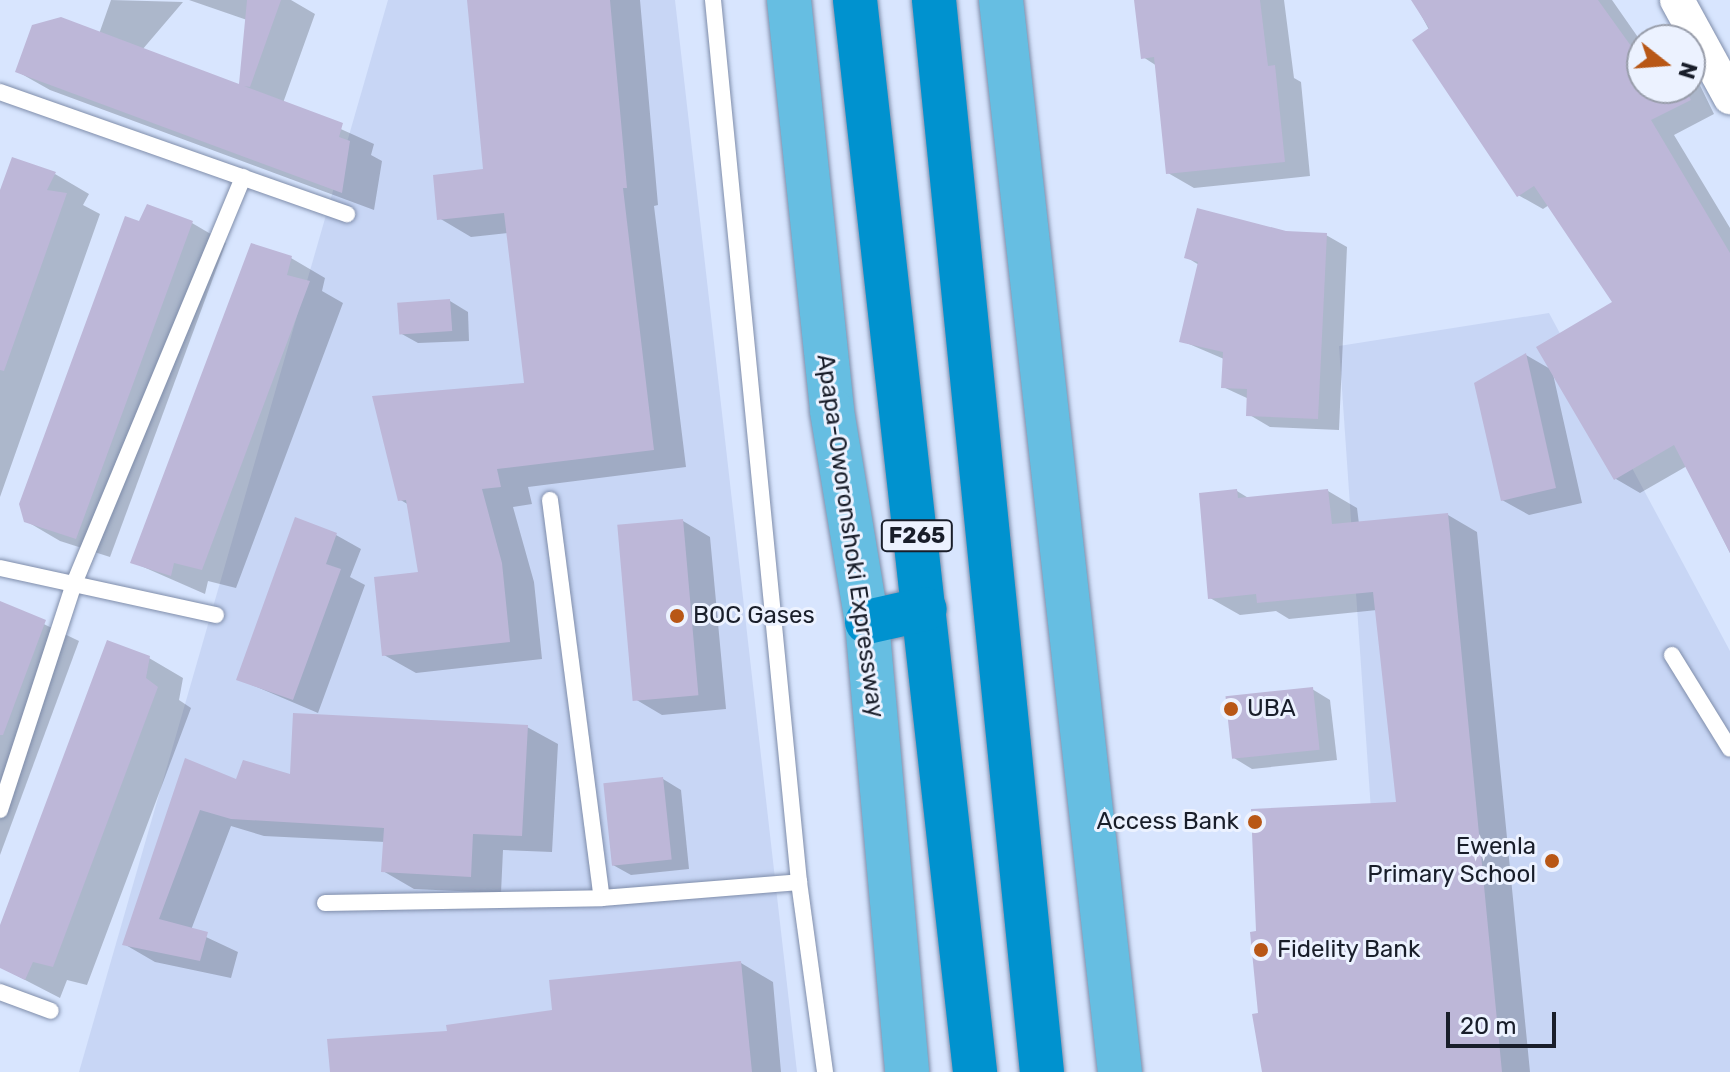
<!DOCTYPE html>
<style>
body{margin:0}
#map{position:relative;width:1730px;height:1072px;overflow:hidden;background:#d8e5fe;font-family:Rubik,sans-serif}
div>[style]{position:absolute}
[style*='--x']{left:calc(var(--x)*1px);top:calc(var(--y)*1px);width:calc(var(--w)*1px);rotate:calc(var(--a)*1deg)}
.built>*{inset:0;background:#c8d6f5}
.shadow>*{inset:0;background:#0003}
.building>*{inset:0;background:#bdb7d8;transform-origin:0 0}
.roads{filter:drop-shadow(0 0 2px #7f8daa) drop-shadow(0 0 2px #7f8daa)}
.service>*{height:16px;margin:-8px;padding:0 8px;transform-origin:8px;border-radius:8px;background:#fff}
.minor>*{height:34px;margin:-17px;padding:0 17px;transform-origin:17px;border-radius:17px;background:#fff}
.primary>*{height:44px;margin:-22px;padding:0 22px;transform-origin:22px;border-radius:22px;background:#66bee2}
.motorway>*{height:44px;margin:-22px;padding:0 22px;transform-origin:22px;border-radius:22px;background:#0092cf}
.dots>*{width:22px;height:22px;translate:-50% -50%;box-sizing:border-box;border:4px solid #ecf2ff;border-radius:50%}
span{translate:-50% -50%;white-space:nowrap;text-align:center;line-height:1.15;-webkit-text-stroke:6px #ecf2ff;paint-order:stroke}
.shield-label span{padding:2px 6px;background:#ecf2ff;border:2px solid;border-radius:6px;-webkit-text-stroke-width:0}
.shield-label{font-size:22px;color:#191e2a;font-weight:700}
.street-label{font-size:24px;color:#191e2a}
.poi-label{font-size:24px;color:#191e2a}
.left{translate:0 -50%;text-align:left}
.right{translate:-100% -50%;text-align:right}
.north{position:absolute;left:1626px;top:24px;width:80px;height:80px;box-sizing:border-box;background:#ecf2ff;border:2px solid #989daa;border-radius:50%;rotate:107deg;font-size:22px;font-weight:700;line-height:32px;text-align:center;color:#191e2a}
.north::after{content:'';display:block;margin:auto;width:28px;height:36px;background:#b85716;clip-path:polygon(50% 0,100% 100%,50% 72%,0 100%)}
.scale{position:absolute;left:1446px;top:1012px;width:110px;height:36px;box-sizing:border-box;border:4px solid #191e2a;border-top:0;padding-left:10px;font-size:24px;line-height:28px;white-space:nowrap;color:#191e2a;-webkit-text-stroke:6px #ecf2ff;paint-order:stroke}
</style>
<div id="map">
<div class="built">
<i style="clip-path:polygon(388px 0,675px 0,797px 1072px,79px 1072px)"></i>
<i style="clip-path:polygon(1549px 313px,1730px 651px,1730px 1072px,1389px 1072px,1339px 346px)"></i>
</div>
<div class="shadow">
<i style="clip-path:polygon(111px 0,183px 2px,142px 50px,240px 87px,247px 20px,189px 0,291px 0,315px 14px,283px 103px,374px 144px,371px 155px,382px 161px,374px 210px,50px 90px,18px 72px,99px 34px)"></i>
<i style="clip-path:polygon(469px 0,640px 0,658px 205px,654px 206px,686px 467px,528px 487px,532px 504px,513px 507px,534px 582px,542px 659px,416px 673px,384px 655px,420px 574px,409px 505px,399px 499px,526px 385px,508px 233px,471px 237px,439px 218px,485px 171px)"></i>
<i style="clip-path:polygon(1136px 0,1284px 0,1294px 78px,1301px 82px,1310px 176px,1194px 188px,1168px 173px,1157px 66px,1143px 57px)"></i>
<i style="clip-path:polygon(1413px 0,1612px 0,1642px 43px,1642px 88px,1690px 88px,1690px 65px,1714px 114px,1674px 135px,1730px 228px,1730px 553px,1687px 466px,1640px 493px,1616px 479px,1553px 374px,1582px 503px,1529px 515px,1502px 500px,1526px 355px,1552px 370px,1615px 302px,1549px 205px,1543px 209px,1518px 195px)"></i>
<i style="clip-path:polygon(1658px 35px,1666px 40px,1648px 40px)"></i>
<i style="clip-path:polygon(55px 174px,89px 194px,83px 205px,100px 214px,0 497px,0 196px)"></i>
<i style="clip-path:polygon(140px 223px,192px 223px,226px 243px,110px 557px,60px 541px,26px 521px)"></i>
<i style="clip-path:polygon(1286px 233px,1326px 235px,1347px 247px,1339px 430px,1270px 427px,1248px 414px,1249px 399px,1223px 387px,1224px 359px,1182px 341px,1199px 265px,1186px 257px)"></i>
<i style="clip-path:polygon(291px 258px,325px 278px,322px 291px,343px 303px,236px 588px,208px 581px,205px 594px,132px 562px)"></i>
<i style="clip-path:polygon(450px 301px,468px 312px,469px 341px,418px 343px,400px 333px)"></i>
<i style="clip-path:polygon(1237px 491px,1250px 499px,1328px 491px,1357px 508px,1359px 524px,1448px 515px,1477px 532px,1530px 1072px,1264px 1072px,1260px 1015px,1398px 804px,1377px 610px,1289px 619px,1276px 611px,1240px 615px,1210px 598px)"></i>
<i style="clip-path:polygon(683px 521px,710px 537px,726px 709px,662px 715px,635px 699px)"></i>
<i style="clip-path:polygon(336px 535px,361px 549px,350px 577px,365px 585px,318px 713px,238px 679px)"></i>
<i style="clip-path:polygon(0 603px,79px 641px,0 855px)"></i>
<i style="clip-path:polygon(149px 658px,183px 678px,179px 700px,191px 708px,87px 985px,67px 980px,60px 998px,0 967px,0 931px)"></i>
<i style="clip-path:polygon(1312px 689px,1330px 700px,1337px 760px,1252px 769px,1234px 758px)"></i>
<i style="clip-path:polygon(527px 727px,558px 744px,552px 852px,503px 850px,501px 893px,414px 889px,383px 871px,385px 842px,264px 836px,231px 826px,191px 930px,238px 952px,231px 978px,155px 962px,124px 944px,186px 761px,238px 781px,291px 777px)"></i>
<i style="clip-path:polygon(663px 779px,681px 790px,689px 869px,631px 875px,613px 865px)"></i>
<i style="clip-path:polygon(741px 963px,773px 982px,781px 1072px,332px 1072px,449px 1032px,554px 1012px)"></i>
</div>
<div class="building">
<i style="clip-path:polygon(247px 0,281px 0,250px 87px,244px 86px,343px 123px,339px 137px,350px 141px,342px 193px,15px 72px,32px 25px,61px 17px,239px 84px)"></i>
<i style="clip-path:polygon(467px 0,610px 0,627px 188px,623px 188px,654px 450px,497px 469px,501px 487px,482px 489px,502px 563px,510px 642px,382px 656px,374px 577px,418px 572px,406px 500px,398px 501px,372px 396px,524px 383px,504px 213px,437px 220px,433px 175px,483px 169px)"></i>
<i style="clip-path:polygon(1134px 0,1260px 0,1268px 66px,1275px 65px,1285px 162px,1166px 174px,1154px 57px,1141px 59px)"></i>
<i style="clip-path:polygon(1411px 0,1598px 0,1631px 46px,1642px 41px,1642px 88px,1685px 88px,1691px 100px,1651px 120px,1730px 253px,1730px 553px,1674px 445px,1614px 480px,1536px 347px,1612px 302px,1534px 186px,1517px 197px,1412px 40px,1429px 28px)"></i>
<i style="clip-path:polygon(12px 157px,56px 172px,47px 190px,67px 193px,4px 371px,0 370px,0 190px)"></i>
<i style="clip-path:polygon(147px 204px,193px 221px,76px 539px,24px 522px,19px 504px,125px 216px,139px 221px)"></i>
<i style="clip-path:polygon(1197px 208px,1286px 231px,1327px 233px,1318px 419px,1246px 416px,1247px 389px,1221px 388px,1223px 352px,1179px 342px,1198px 262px,1184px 258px)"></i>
<i style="clip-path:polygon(251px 243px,292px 256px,287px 275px,310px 281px,202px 570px,174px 563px,171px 576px,130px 563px)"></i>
<i style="left:450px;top:299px;width:32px;height:53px;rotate:86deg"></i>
<i style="clip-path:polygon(1526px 353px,1556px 488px,1501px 501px,1474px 383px)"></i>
<i style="clip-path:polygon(1237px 489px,1238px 498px,1328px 489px,1332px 524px,1448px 513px,1502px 1072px,1262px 1072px,1252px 1014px,1258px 1013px,1250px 932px,1256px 931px,1251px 809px,1396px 802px,1373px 592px,1257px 603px,1256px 594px,1208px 599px,1199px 493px)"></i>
<i style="clip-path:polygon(295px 517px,337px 533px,326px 564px,341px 569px,293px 700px,236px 680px)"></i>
<i style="left:683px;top:519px;width:177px;height:66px;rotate:85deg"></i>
<i style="clip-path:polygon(0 601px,46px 620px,3px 735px,0 735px)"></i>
<i style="clip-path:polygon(107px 640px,150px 656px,146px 678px,158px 687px,53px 967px,33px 962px,25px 980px,0 968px,0 925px)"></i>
<i style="left:1313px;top:687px;width:63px;height:88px;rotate:84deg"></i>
<i style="clip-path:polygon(293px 713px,528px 725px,522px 836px,473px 834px,471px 877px,381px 872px,384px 828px,231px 819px,200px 810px,159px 919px,208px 932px,200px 961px,122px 945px,185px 758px,236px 779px,243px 760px,290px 774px)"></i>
<i style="left:663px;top:777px;width:83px;height:60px;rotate:84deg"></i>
<i style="clip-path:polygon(741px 961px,752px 1072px,330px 1072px,327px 1039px,447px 1031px,446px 1025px,552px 1010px,549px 980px)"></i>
</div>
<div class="roads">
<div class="service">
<i style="--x:713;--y:0;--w:886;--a:84.43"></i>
<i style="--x:799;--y:882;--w:192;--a:82.2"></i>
<i style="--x:0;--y:92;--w:368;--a:19.4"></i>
<i style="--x:550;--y:500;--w:401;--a:82.6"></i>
<i style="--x:602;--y:898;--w:198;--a:-4.6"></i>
<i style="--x:0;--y:568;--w:221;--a:12.3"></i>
<i style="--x:1672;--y:655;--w:110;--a:58.3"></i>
<i style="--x:0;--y:810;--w:236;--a:-71.9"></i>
<i style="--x:73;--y:586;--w:443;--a:-67.4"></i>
<i style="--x:325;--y:903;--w:277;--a:-1"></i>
<i style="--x:0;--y:992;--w:54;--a:20.4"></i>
</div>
<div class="minor">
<i style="--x:1677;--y:0;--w:111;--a:61.3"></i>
</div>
<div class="primary">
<i style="--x:789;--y:0;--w:413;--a:84"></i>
<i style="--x:832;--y:411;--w:214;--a:80.6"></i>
<i style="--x:867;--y:622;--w:452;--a:84.9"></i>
<i style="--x:1001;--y:0;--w:1079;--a:83.67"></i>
</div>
<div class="motorway">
<i style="--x:855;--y:0;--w:1079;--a:83.61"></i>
<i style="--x:934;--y:0;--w:1077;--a:84.25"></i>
<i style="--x:867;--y:622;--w:59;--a:-12.6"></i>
</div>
</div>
<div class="dots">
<i style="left:677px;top:616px;background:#b85716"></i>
<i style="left:1231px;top:709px;background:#b85716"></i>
<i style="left:1255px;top:822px;background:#b85716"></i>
<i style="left:1552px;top:861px;background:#b85716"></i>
<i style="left:1261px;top:950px;background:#b85716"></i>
</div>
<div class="shield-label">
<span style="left:917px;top:536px">F265</span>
</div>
<div class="street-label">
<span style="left:850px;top:536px;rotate:82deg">Apapa-Oworonshoki Expressway</span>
</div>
<div class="poi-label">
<span class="left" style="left:693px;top:616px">BOC Gases</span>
<span class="left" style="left:1247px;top:709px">UBA</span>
<span class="right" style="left:1239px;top:822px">Access Bank</span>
<span class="right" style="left:1536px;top:861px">Ewenla<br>Primary School</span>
<span class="left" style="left:1277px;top:950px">Fidelity Bank</span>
</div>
<div class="north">N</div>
<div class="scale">20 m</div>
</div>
